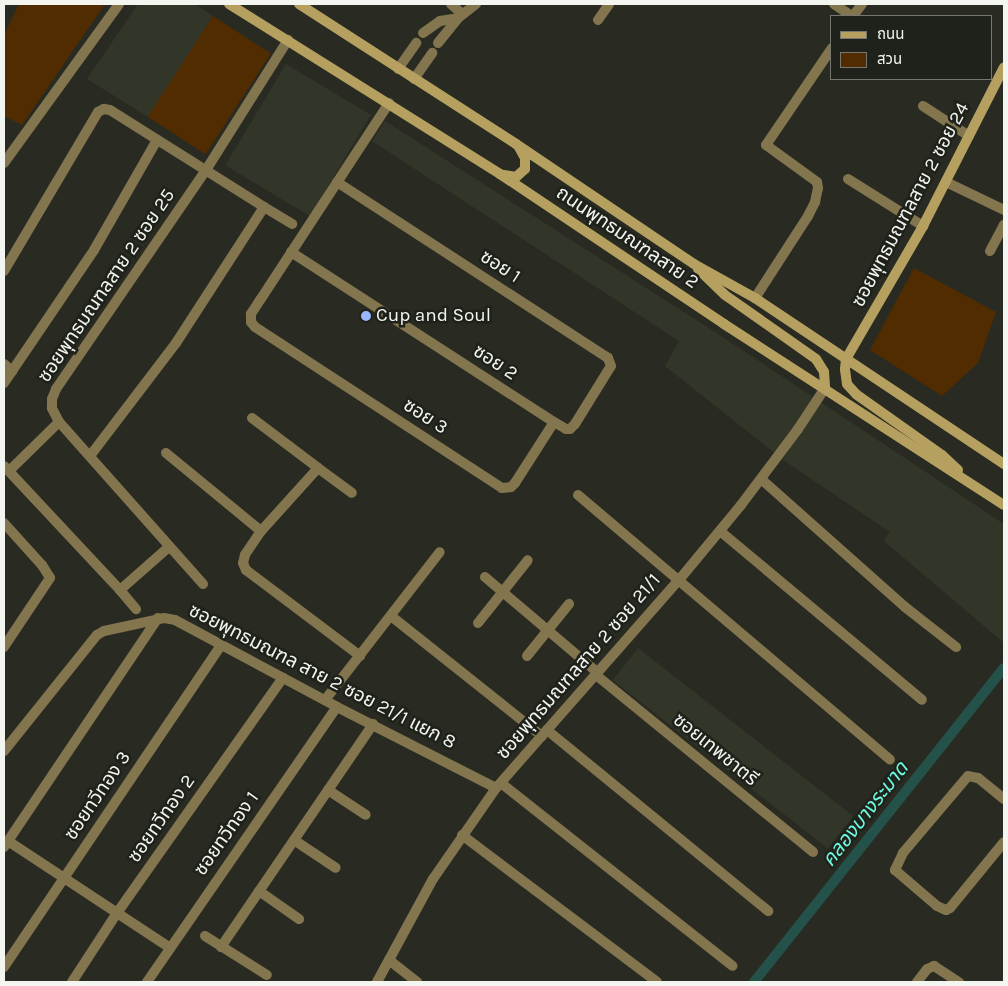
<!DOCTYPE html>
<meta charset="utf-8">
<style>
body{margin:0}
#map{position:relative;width:1008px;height:986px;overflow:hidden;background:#292b23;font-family:Karla,"Noto Sans Thai",sans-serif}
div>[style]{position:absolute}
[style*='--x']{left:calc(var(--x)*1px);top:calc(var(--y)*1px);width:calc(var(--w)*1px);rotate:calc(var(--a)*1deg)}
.built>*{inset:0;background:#323628;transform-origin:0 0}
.green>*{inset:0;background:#512c01;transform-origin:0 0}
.canal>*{height:10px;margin:-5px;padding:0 5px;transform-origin:5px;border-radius:5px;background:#245149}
.street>*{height:10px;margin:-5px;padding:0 5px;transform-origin:5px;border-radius:5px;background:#83754e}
.secondary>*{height:10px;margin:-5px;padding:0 5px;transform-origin:5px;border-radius:5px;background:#b5a05f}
.dots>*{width:14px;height:14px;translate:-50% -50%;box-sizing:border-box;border:2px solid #1f221a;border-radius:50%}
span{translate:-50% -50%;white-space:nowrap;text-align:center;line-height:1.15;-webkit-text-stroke:5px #1f221a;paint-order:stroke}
.street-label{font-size:19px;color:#f3f5f0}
.poi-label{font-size:19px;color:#f3f5f0}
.left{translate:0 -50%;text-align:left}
.water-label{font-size:20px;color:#6dfae2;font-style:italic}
.frame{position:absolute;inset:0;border:5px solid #f3f5f0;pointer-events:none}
.legend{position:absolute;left:830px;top:15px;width:162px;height:65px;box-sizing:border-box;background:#1f221a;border:1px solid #747670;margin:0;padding:6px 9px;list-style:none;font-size:15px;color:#f3f5f0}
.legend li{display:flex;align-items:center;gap:10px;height:25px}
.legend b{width:25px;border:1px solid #747670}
</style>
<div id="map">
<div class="built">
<i style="clip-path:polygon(138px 4px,194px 4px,213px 16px,150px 118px,87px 79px)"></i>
<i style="left:286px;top:64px;width:99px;height:118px;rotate:31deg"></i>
<i style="clip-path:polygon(385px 121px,715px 332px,1004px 524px,1004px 643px,884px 541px,890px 532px,786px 462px,665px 366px,679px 341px,372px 141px)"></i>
<i style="left:638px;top:648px;width:273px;height:41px;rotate:38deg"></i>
</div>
<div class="green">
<i style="clip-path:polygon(19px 4px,105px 4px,22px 125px,4px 116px,4px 35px)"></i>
<i style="left:213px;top:16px;width:69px;height:120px;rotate:33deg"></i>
<i style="clip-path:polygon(914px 268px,996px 312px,978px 363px,942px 396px,870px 350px)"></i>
</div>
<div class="canal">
<i style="--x:754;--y:982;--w:401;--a:-51.5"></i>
</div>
<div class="street">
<i style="--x:451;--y:4;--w:15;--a:42"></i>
<i style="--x:834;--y:4;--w:22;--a:34"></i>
<i style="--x:853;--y:16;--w:15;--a:-53"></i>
<i style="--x:598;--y:20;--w:19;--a:-55"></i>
<i style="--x:423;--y:33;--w:21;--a:-35"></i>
<i style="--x:440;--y:21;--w:18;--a:-9"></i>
<i style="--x:438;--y:43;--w:32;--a:-51"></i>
<i style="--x:458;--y:18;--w:23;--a:-38"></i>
<i style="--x:398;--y:69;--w:32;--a:-55"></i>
<i style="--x:414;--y:79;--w:32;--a:-55"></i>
<i style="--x:389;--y:103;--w:235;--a:123.2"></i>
<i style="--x:260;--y:300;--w:17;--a:123"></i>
<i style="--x:251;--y:314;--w:8;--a:90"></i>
<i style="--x:251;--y:322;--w:6;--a:51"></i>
<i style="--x:255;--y:327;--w:295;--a:33.1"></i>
<i style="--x:502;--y:488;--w:9;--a:-6"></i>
<i style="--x:511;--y:487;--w:6;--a:-45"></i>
<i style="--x:515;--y:483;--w:72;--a:-57.4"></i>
<i style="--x:923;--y:106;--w:55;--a:33.1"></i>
<i style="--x:4;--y:163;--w:196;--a:-54.1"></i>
<i style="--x:848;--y:179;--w:89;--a:32.1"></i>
<i style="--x:946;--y:182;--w:64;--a:25.8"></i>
<i style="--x:264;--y:207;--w:33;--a:31"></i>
<i style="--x:990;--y:251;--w:30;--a:-62"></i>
<i style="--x:291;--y:252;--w:313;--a:32.9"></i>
<i style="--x:554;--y:422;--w:14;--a:30"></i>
<i style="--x:566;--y:429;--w:4;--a:0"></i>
<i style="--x:570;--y:429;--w:7;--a:-45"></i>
<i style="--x:575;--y:424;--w:68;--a:-58.2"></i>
<i style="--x:611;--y:366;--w:9;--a:-111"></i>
<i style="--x:608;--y:358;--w:323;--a:-147"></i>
<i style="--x:4;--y:271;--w:185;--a:-59.4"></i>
<i style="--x:98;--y:112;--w:7;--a:-27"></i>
<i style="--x:104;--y:109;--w:6;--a:9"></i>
<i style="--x:110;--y:110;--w:182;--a:32.2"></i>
<i style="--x:264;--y:207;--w:162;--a:122.9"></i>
<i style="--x:176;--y:343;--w:142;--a:127.3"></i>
<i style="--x:755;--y:298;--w:98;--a:-57.1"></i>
<i style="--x:808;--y:216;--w:16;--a:-63"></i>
<i style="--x:815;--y:202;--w:14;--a:-78"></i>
<i style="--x:818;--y:188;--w:6;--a:-99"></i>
<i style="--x:817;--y:182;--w:63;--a:-144"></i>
<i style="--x:766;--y:145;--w:117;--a:-55.8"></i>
<i style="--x:4;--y:364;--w:11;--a:41"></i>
<i style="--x:4;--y:383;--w:161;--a:-55.9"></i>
<i style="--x:94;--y:250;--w:127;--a:-60.2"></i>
<i style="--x:252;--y:418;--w:83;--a:37.1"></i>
<i style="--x:318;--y:468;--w:85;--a:132.1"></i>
<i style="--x:261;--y:531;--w:29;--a:124"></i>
<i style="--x:245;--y:555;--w:8;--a:104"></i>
<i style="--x:243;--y:563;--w:8;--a:67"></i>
<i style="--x:246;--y:570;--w:143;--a:37"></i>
<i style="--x:166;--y:453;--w:123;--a:39.4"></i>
<i style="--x:4;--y:466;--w:170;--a:46.9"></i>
<i style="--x:120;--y:590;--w:65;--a:-41.3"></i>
<i style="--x:318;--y:468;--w:42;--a:36.3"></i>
<i style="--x:9;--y:471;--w:70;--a:-44.4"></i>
<i style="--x:761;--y:479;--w:193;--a:41.6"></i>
<i style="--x:905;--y:607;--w:65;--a:38.1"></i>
<i style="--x:578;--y:495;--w:409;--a:40.3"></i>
<i style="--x:4;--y:523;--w:57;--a:47.9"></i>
<i style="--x:42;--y:565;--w:15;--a:58"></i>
<i style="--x:50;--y:578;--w:83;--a:123.7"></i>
<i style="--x:720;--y:531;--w:263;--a:39.9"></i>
<i style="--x:485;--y:577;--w:148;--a:40.3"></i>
<i style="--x:203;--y:584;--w:217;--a:-131.6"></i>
<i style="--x:59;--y:422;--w:16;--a:-117"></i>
<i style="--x:52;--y:408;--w:9;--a:-90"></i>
<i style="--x:52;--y:399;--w:11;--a:-68"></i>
<i style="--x:56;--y:389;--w:265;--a:-55.6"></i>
<i style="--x:206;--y:170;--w:154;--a:-57.8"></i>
<i style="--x:120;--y:590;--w:25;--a:50"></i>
<i style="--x:391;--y:616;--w:193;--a:38.5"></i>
<i style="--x:478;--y:623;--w:80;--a:-51.6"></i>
<i style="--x:527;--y:656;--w:67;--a:-51.1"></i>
<i style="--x:596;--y:675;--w:280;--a:39.2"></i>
<i style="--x:325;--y:700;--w:187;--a:-52.2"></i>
<i style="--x:547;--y:730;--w:286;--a:39.3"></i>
<i style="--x:4;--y:751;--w:149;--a:-51.3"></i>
<i style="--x:97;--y:635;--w:8;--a:-30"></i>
<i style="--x:104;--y:631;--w:61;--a:-12.2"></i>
<i style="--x:164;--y:618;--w:11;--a:10"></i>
<i style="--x:175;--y:620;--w:184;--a:28.2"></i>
<i style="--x:337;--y:707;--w:178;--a:27"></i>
<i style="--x:501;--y:783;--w:295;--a:38.3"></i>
<i style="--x:328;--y:790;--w:45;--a:33.3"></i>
<i style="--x:1004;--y:799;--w:33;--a:-141"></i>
<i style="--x:978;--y:778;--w:10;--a:-169"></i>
<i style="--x:968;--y:776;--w:101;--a:130.2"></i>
<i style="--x:903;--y:853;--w:19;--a:115"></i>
<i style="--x:895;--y:870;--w:55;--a:40.6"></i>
<i style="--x:937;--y:906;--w:10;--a:24"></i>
<i style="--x:946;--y:910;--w:4;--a:-27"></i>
<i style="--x:950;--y:908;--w:85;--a:-50.7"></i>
<i style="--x:462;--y:835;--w:244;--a:37"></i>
<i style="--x:294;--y:840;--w:50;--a:33.7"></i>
<i style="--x:8;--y:841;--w:193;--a:33.4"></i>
<i style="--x:4;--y:847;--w:276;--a:-56.1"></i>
<i style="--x:259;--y:891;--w:49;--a:35"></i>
<i style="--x:205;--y:936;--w:73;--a:32.2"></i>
<i style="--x:221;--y:947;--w:270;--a:-55.7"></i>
<i style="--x:389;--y:960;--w:36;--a:38"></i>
<i style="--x:4;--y:967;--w:388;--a:-56"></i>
<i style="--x:72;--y:982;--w:82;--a:-56.9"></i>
<i style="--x:117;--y:913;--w:288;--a:-54.8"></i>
<i style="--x:147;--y:982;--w:334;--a:-55.4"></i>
<i style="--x:377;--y:982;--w:117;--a:-61.5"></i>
<i style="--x:433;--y:879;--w:111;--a:-55.3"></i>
<i style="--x:496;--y:788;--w:277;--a:-48.7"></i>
<i style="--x:679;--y:580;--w:97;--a:-50.4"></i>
<i style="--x:741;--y:505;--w:95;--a:-53.1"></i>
<i style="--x:798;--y:429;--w:49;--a:-56.6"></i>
<i style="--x:917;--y:982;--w:16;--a:-52"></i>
<i style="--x:927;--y:969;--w:8;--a:-23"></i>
<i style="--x:934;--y:966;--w:30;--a:33"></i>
</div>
<div class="secondary">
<i style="--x:229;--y:4;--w:320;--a:32.1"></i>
<i style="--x:500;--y:174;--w:270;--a:33.8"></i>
<i style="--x:724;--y:324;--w:333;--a:32.9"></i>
<i style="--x:299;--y:4;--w:258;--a:32.8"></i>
<i style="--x:516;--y:144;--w:215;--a:34"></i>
<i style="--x:694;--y:264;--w:70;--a:29.1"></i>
<i style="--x:755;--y:298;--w:299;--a:33.7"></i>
<i style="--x:504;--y:175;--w:12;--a:9"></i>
<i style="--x:516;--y:177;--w:12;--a:-42"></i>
<i style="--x:525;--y:169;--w:11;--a:-90"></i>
<i style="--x:525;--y:158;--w:13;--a:-119"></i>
<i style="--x:698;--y:269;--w:37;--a:44"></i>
<i style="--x:725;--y:295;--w:111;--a:35.1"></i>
<i style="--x:816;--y:359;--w:15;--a:58"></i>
<i style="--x:824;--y:372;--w:16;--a:86"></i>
<i style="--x:958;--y:470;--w:22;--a:-137"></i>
<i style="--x:942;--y:455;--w:105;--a:-144.7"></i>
<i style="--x:856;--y:394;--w:13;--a:-132"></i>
<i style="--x:847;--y:384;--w:15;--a:-98"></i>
<i style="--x:845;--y:369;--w:10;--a:-84"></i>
<i style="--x:846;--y:359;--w:154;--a:-59.9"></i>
<i style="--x:923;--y:226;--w:178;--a:-63"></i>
</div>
<div class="dots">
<i style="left:366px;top:316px;background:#9bb5fd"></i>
</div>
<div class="street-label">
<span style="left:911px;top:205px;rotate:-62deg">ซอยพุทธมณฑลสาย 2 ซอย 24</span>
<span style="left:627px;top:238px;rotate:34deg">ถนนพุทธมณฑลสาย 2</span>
<span style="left:500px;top:267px;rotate:33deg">ซอย 1</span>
<span style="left:107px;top:286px;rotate:-56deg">ซอยพุทธมณฑลสาย 2 ซอย 25</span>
<span style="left:495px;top:363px;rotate:33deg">ซอย 2</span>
<span style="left:425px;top:417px;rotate:33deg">ซอย 3</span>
<span style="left:579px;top:667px;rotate:-49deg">ซอยพุทธมณฑลสาย 2 ซอย 21/1</span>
<span style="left:322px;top:677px;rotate:27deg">ซอยพุทธมณฑล สาย 2 ซอย 21/1 แยก 8</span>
<span style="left:715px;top:750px;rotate:39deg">ซอยเทพชาตรี</span>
<span style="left:98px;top:796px;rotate:-56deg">ซอยทวีทอง 3</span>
<span style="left:162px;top:819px;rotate:-55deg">ซอยทวีทอง 2</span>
<span style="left:227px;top:834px;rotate:-55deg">ซอยทวีทอง 1</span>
</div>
<div class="poi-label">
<span class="left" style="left:376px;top:316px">Cup and Soul</span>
</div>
<div class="water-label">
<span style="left:865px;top:814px;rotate:-52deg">คลองบางระมาด</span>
</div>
<div class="frame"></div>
<ul class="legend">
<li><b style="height:6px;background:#b5a05f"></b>ถนน</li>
<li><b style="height:14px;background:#512c01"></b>สวน</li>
</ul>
</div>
